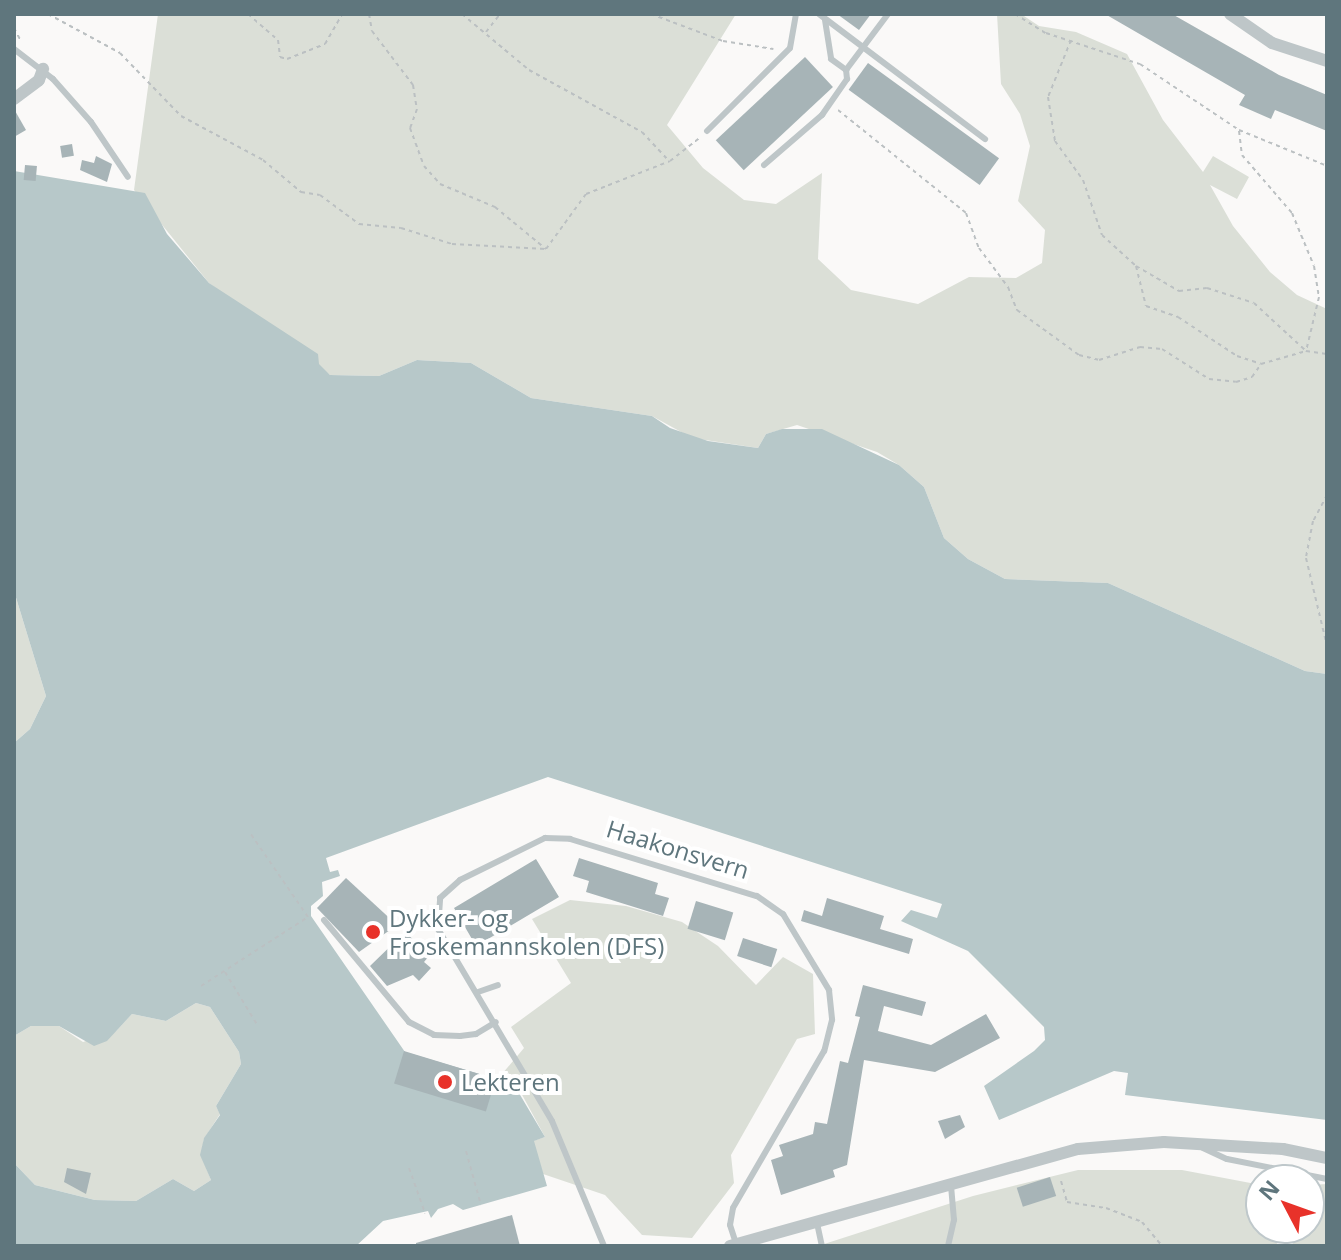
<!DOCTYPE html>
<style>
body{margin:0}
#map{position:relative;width:1341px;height:1260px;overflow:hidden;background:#faf9f8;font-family:"Open Sans",sans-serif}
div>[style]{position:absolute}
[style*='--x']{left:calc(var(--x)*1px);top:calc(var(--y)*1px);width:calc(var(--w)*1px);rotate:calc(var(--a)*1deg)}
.green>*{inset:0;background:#dbdfd7}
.water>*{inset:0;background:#b7c8c9}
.building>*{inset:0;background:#a7b4b7;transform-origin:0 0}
.path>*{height:2px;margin-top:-1px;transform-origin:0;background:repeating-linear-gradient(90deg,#bbc0c2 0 4px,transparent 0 8px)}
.lane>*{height:6px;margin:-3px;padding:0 3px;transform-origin:3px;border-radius:3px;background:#bec6c8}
.street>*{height:12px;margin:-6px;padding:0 6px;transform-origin:6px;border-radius:6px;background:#bec6c8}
.dots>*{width:22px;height:22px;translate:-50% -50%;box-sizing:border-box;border:4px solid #fff;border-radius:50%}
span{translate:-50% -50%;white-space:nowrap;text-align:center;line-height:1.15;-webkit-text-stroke:8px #fff;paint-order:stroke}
.street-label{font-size:24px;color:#5f767d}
.poi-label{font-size:24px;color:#5f767d}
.left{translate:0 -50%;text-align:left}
.frame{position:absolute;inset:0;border:16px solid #5f767d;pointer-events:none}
.north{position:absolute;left:1245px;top:1164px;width:80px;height:80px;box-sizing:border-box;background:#fff;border:2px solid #bfc8cb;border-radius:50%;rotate:311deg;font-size:22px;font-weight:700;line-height:32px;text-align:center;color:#5f767d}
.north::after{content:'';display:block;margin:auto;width:28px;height:36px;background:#e8322a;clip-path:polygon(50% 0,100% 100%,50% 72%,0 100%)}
</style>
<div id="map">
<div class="green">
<i style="clip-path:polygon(158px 14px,736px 14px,667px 125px,703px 168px,744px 200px,776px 204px,822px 173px,818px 259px,851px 290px,918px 304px,969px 277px,1016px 278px,1042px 263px,1045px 230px,1018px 201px,1030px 146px,1020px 114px,1001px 84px,997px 14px,1021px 14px,1039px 26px,1076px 32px,1127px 54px,1163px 120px,1203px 172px,1213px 156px,1249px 177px,1237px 199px,1210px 185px,1233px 226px,1270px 272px,1297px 295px,1327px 309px,1327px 674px,1305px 671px,1108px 583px,1005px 579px,968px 559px,944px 538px,924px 487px,899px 465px,877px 452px,797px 425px,766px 434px,758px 448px,692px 438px,652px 416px,531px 398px,471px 363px,417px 360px,379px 376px,330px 375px,209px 283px,134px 190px)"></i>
<i style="clip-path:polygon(14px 591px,46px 696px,30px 729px,14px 743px)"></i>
<i style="clip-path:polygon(570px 900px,626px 906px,682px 922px,718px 946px,756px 985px,783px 957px,813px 974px,815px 1034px,797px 1039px,731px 1155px,734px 1183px,692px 1238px,642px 1235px,605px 1195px,543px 1174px,533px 1141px,545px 1137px,520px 1091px,507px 1071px,502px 1074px,524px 1048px,511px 1027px,571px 983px,532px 919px)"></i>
<i style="clip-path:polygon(196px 1003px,210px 1007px,239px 1052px,241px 1064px,216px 1106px,220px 1114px,204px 1139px,201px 1155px,211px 1180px,194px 1191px,173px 1179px,136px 1201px,95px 1200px,35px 1185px,14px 1163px,14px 1036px,31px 1026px,59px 1026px,83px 1042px,116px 1031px,132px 1014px,166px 1021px)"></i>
<i style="clip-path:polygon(1078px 1170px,1182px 1170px,1261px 1185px,1261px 1228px,1309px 1228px,1309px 1185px,1327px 1184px,1327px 1246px,1296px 1246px,1283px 1236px,1275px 1246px,818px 1246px,973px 1196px)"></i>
</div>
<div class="water">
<i style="clip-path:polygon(14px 171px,145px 193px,167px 234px,209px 283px,318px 354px,319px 364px,330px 375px,379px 376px,417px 360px,471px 363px,531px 398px,652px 416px,670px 428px,708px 441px,758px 448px,766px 434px,782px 429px,822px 429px,899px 465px,924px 487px,944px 538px,968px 559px,1005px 579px,1108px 583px,1305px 671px,1327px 674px,1327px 1120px,1125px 1095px,1128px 1073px,1114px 1071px,999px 1120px,984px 1086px,1034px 1051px,1045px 1040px,1044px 1027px,968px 951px,901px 921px,911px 910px,937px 918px,942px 904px,548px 777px,326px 858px,330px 872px,338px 870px,340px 876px,322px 882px,323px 896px,311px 906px,311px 916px,405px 1052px,493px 1078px,506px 1071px,545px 1137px,534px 1141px,547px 1186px,463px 1210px,453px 1204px,438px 1209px,431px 1218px,428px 1211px,383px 1221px,356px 1246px,14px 1246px,14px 1163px,35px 1185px,95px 1200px,136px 1201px,173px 1179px,194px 1191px,211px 1180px,200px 1155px,204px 1138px,220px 1115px,216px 1106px,241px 1064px,239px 1052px,210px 1007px,196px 1003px,166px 1021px,132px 1014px,107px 1041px,94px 1046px,59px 1026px,31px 1026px,14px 1036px,14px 743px,30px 729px,46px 696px,14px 591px)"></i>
</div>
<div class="building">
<i style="clip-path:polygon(837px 14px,871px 14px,859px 30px)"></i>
<i style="clip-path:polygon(1105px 14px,1172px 14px,1279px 75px,1327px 95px,1327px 131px,1275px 110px,1271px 119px,1239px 105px,1245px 95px)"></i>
<i style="left:805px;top:57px;width:41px;height:122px;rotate:47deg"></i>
<i style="left:868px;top:63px;width:162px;height:33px;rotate:36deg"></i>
<i style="clip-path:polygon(14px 109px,26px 130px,14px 137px)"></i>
<i style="left:72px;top:144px;width:12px;height:12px;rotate:81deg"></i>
<i style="clip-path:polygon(96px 156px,112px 164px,107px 182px,80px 170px,82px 160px,94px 163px)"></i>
<i style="left:25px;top:165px;width:12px;height:15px;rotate:5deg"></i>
<i style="clip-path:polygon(579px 858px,658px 883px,655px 894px,669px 898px,663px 916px,586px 892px,589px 881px,573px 876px)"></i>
<i style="clip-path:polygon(536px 859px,559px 897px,488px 939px,491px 946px,480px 953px,454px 908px)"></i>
<i style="clip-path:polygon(346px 878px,397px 925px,359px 952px,317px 908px)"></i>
<i style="clip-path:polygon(827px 898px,884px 916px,880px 929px,913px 939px,909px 954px,801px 921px,804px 910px,822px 916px)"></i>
<i style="left:696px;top:901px;width:39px;height:29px;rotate:17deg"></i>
<i style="clip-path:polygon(405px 932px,430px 955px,424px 962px,431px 968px,419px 981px,413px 975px,387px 986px,370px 966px)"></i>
<i style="left:743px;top:938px;width:36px;height:19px;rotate:18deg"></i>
<i style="clip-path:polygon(863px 985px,926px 1002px,922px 1016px,884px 1006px,878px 1031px,931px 1045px,986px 1014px,1000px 1038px,935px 1072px,864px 1060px,847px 1165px,833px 1170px,835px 1177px,781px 1195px,771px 1160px,783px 1156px,779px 1145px,813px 1134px,815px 1122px,827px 1124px,840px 1061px,848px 1063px,860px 1017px,855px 1016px)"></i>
<i style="left:404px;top:1051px;width:96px;height:34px;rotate:17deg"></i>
<i style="clip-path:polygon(960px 1115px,965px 1127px,945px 1139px,938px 1121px)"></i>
<i style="clip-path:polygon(67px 1168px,91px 1173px,86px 1194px,64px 1182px)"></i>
<i style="left:1050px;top:1177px;width:20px;height:35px;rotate:72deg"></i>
<i style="clip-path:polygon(512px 1215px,520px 1246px,416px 1246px,416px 1243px)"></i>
</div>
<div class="path">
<i style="--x:48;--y:14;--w:82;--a:28.4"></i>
<i style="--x:120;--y:53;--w:88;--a:45.9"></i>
<i style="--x:181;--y:116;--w:93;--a:28.2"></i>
<i style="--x:263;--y:160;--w:50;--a:40.1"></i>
<i style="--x:301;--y:192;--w:19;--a:9"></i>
<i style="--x:320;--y:195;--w:49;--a:36.6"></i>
<i style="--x:359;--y:224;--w:42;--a:5.4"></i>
<i style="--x:401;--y:228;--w:53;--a:17.4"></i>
<i style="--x:452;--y:244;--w:94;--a:3"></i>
<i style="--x:546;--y:249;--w:68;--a:-54"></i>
<i style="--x:586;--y:194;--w:90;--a:-21.4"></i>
<i style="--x:670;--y:161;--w:39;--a:-38"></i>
<i style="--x:248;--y:14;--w:40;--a:41"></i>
<i style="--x:278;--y:40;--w:17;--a:83"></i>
<i style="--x:280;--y:57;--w:7;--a:16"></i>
<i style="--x:287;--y:59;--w:41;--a:-21.5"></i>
<i style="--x:325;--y:44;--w:34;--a:-60"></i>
<i style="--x:369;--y:14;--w:17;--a:80"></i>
<i style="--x:372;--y:31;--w:68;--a:52.8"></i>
<i style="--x:413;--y:85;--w:24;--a:81"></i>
<i style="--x:417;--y:109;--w:20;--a:110"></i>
<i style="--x:410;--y:128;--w:40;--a:69.8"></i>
<i style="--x:424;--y:166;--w:24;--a:48"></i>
<i style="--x:440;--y:184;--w:60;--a:22.7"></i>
<i style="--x:495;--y:207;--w:66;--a:39.5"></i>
<i style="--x:462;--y:14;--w:87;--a:39.9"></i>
<i style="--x:529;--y:70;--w:129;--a:28.8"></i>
<i style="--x:642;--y:132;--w:38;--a:47"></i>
<i style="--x:651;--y:14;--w:77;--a:20.6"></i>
<i style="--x:723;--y:41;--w:51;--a:9.1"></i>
<i style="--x:1015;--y:14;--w:36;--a:32"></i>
<i style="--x:1046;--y:33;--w:99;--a:18.3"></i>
<i style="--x:1140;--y:64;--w:119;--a:33.7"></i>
<i style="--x:1239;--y:130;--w:95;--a:22.2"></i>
<i style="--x:14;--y:28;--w:15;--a:62"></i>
<i style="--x:486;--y:32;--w:23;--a:-52"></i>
<i style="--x:1071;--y:40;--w:61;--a:112"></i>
<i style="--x:1048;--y:97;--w:45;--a:81"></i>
<i style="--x:1055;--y:141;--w:48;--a:54.3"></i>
<i style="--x:1083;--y:180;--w:58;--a:70.9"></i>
<i style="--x:1102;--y:235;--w:46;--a:42.4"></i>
<i style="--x:1136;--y:266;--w:41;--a:76"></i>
<i style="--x:1146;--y:306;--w:34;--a:19"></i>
<i style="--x:1178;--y:317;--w:71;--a:33.5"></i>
<i style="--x:1237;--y:356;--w:25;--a:18"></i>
<i style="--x:1261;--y:364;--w:47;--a:-16.1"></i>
<i style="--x:1306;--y:351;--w:21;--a:8"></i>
<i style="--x:838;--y:110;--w:164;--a:38.8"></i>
<i style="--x:966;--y:213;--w:37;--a:70"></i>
<i style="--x:979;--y:248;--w:49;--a:53.4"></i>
<i style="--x:1008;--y:287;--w:25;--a:69"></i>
<i style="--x:1017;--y:310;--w:77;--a:36"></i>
<i style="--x:1079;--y:355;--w:21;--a:14"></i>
<i style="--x:1099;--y:360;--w:43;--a:-17.6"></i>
<i style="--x:1140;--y:347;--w:22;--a:5"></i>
<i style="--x:1162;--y:349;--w:56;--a:32.6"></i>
<i style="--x:1209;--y:379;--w:27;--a:6"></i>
<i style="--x:1236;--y:382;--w:17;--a:-17"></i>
<i style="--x:1252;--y:377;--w:16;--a:-55"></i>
<i style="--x:1239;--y:131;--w:24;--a:83"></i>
<i style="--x:1242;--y:155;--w:77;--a:49.2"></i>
<i style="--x:1292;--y:213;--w:57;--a:67.5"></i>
<i style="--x:1314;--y:266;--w:31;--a:81"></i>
<i style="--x:1319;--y:297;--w:56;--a:103.5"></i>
<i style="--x:1136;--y:266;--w:50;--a:30.2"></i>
<i style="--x:1179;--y:291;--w:28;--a:-6"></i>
<i style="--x:1207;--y:288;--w:49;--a:17.7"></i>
<i style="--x:1254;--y:303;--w:69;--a:42.7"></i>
<i style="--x:1327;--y:495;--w:30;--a:118"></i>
<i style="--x:1313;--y:521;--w:38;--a:101"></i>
<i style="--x:1306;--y:558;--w:90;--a:76.6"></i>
<i style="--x:225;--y:972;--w:63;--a:58.6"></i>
<i style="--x:201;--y:986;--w:127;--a:-32.8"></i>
<i style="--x:308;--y:917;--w:102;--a:-124.6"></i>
<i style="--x:466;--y:1151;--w:56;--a:74.5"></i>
<i style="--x:409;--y:1168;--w:48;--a:70.4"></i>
<i style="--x:1061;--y:1181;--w:22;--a:74"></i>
<i style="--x:1067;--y:1202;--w:39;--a:9"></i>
<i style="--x:1106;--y:1208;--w:39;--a:21"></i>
<i style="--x:1142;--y:1222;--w:31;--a:50"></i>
</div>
<div class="lane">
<i style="--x:819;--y:14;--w:208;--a:37"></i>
<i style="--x:825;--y:20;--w:39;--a:81"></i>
<i style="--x:831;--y:59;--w:19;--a:36"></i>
<i style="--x:846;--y:70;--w:70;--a:-53.1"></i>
<i style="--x:14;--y:49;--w:49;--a:37.6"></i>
<i style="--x:53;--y:79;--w:57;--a:48.5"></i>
<i style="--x:91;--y:122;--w:66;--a:56.1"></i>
<i style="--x:707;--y:131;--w:117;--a:-45"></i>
<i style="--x:790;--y:48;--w:35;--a:-80"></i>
<i style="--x:764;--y:165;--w:77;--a:-40.8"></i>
<i style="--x:822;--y:115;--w:44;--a:-55.2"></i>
<i style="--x:847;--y:79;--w:9;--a:-96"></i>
<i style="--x:324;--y:920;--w:133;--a:50.2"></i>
<i style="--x:409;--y:1022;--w:28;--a:27"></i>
<i style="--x:434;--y:1035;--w:26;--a:2"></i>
<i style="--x:460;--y:1036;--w:16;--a:-7"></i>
<i style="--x:476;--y:1034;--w:23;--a:-31"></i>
<i style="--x:478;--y:992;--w:21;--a:-19"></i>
<i style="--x:1203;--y:1148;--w:26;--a:25"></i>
<i style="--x:1227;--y:1159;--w:102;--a:11.3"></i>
<i style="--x:817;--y:1223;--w:24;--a:78"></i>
<i style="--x:604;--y:1246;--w:135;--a:-112.6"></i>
<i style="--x:552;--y:1121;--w:223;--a:-120.7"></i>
<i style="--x:438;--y:929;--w:31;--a:-86"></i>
<i style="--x:440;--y:898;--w:27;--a:-42"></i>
<i style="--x:460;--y:880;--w:95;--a:-26.3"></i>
<i style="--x:545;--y:838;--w:25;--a:2"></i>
<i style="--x:570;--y:839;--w:195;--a:17"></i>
<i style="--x:757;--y:896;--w:32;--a:35"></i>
<i style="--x:783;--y:914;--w:89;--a:58.8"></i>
<i style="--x:829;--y:990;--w:30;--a:84"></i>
<i style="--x:832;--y:1020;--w:32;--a:104"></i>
<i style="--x:824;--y:1051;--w:181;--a:120.1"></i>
<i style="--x:733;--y:1208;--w:17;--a:100"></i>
<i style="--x:730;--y:1225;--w:22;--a:72"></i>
<i style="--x:948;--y:1246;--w:27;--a:-77"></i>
<i style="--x:954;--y:1220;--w:33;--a:-95"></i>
</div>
<div class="street">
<i style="--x:1230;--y:14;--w:51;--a:34.6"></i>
<i style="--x:1272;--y:43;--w:58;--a:18.1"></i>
<i style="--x:14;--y:99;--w:31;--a:-37"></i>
<i style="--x:39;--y:80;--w:12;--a:-70"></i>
<i style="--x:730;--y:1246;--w:361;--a:-15.6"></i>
<i style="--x:1078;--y:1149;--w:86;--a:-4.7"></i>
<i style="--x:1164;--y:1142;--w:119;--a:3.4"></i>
<i style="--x:1283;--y:1149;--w:45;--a:11.6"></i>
</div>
<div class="dots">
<i style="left:373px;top:932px;background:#e8322a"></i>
<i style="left:445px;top:1082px;background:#e8322a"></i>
</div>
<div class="street-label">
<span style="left:678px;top:849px;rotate:17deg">Haakonsvern</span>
</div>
<div class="poi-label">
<span class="left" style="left:389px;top:932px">Dykker- og<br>Froskemannskolen (DFS)</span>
<span class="left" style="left:461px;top:1082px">Lekteren</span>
</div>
<div class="frame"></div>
<div class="north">N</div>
</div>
